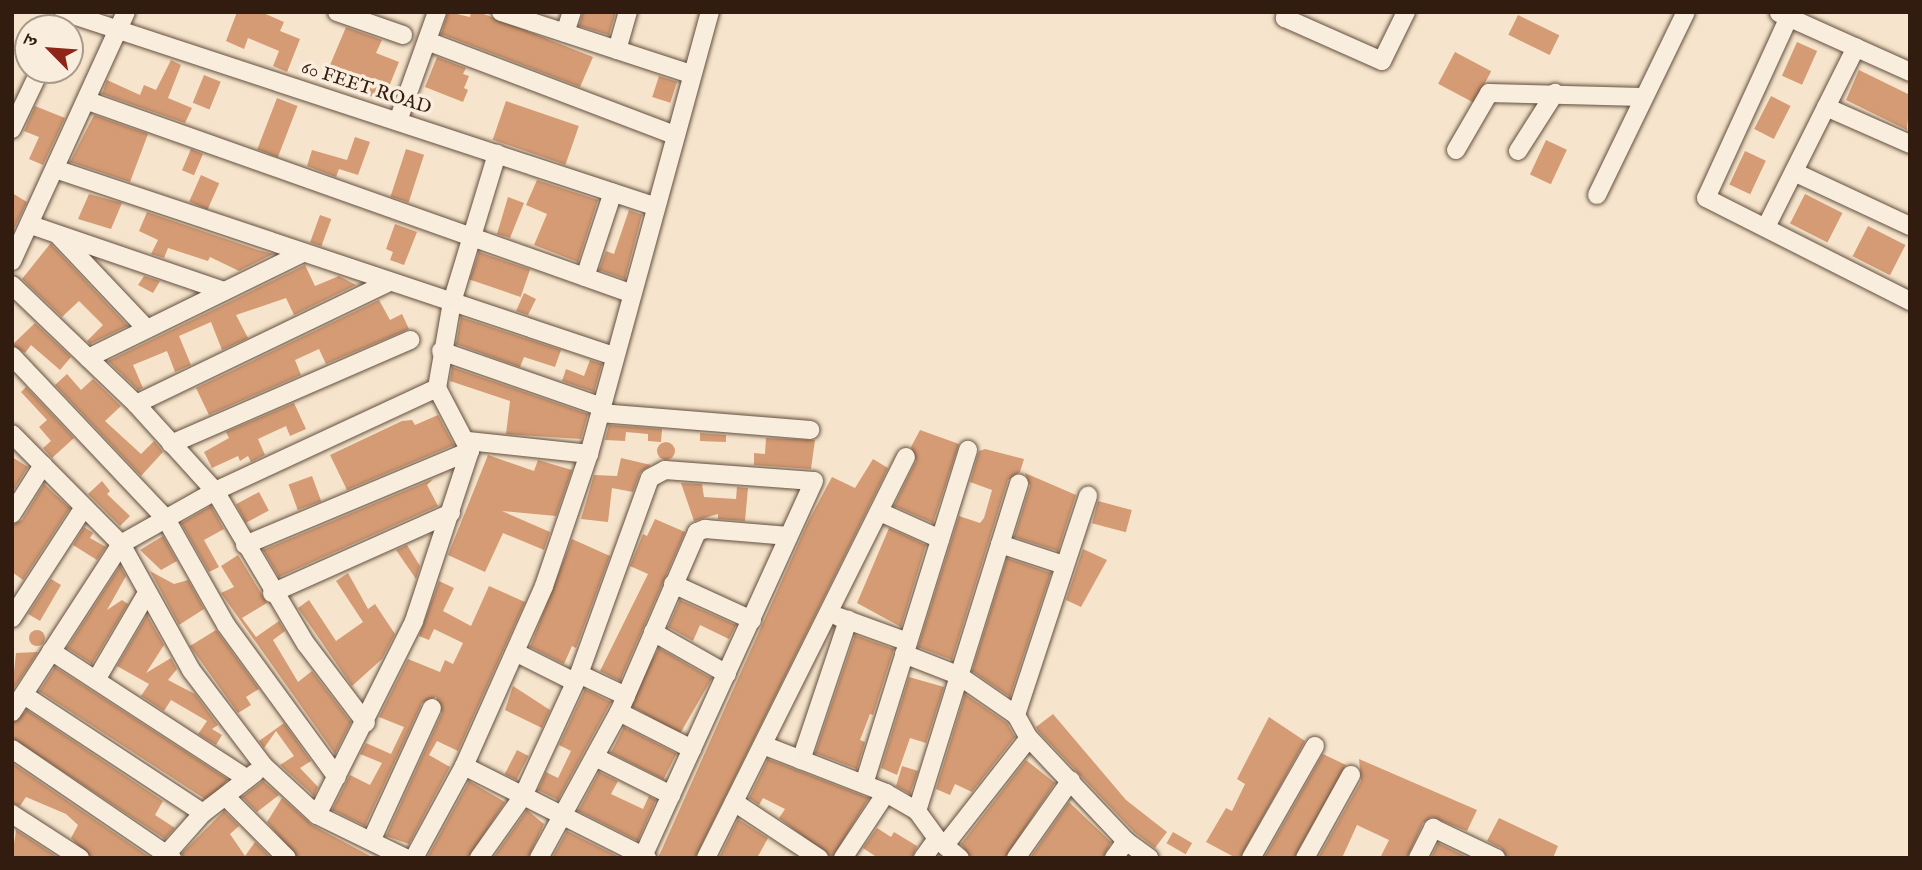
<!DOCTYPE html>
<meta charset="utf-8">
<style>
body{margin:0}
#map{position:relative;width:1922px;height:870px;overflow:hidden;background:#f6e5cc;font-family:"IM FELL English","Noto Serif Devanagari",serif}
div>[style]{position:absolute}
[style*='--x']{left:calc(var(--x)*1px);top:calc(var(--y)*1px);width:calc(var(--w)*1px);rotate:calc(var(--a)*1deg)}
.building>*{inset:0;background:#d59b74;transform-origin:0 0}
.round{border-radius:50%}
.roads{filter:drop-shadow(0 0 2px #634e3e) drop-shadow(0 0 2px #634e3e)}
.minor>*{height:18px;margin:-9px;padding:0 9px;transform-origin:9px;border-radius:9px;background:#f9eede}
span{translate:-50% -50%;white-space:nowrap;text-align:center;line-height:1.15;-webkit-text-stroke:7px #f9eede;paint-order:stroke}
.street-label{font-size:19px;color:#321b0f}
.frame{position:absolute;inset:0;border:14px solid #321b0f;pointer-events:none}
.north{position:absolute;left:14px;top:14px;width:70px;height:70px;box-sizing:border-box;background:#f9eede;border:2px solid #a99a8b;border-radius:50%;rotate:295deg;font-size:19px;font-weight:700;line-height:28px;text-align:center;color:#321b0f}
.north::after{content:'';display:block;margin:auto;width:24px;height:32px;background:#8f2418;clip-path:polygon(50% 0,100% 100%,50% 72%,0 100%)}
</style>
<div id="map">
<div class="building">
<i style="clip-path:polygon(237px 12px,261px 12px,284px 22px,280px 31px,300px 39px,287px 72px,273px 66px,279px 51px,248px 38px,244px 49px,226px 41px)"></i>
<i style="clip-path:polygon(448px 12px,470px 17px,471px 12px,479px 12px,593px 57px,580px 87px,441px 34px)"></i>
<i style="clip-path:polygon(583px 12px,616px 12px,609px 35px,579px 26px)"></i>
<i style="left:1518px;top:15px;width:46px;height:22px;rotate:26deg"></i>
<i style="clip-path:polygon(346px 27px,382px 40px,376px 53px,399px 62px,383px 101px,363px 93px,368px 81px,330px 65px)"></i>
<i style="left:1797px;top:42px;width:22px;height:37px;rotate:24deg"></i>
<i style="left:1455px;top:52px;width:41px;height:36px;rotate:28deg"></i>
<i style="clip-path:polygon(437px 57px,466px 68px,463px 74px,469px 76px,464px 88px,468px 90px,463px 102px,425px 87px)"></i>
<i style="clip-path:polygon(171px 60px,181px 65px,168px 98px,192px 108px,185px 123px,102px 94px,107px 80px,140px 95px,144px 85px,156px 90px)"></i>
<i style="clip-path:polygon(1859px 70px,1910px 95px,1907px 130px,1846px 100px)"></i>
<i style="left:204px;top:75px;width:18px;height:30px;rotate:22deg"></i>
<i style="left:659px;top:76px;width:19px;height:22px;rotate:18deg"></i>
<i style="left:1771px;top:96px;width:22px;height:37px;rotate:27deg"></i>
<i style="left:277px;top:98px;width:22px;height:55px;rotate:21deg"></i>
<i style="left:506px;top:101px;width:77px;height:41px;rotate:19deg"></i>
<i style="clip-path:polygon(35px 106px,65px 118px,43px 165px,29px 159px,39px 137px,24px 131px)"></i>
<i style="clip-path:polygon(94px 115px,148px 134px,130px 182px,70px 162px)"></i>
<i style="clip-path:polygon(355px 137px,370px 142px,358px 175px,339px 169px,336px 177px,307px 166px,312px 150px,347px 160px)"></i>
<i style="left:1546px;top:140px;width:23px;height:38px;rotate:25deg"></i>
<i style="left:191px;top:149px;width:13px;height:23px;rotate:23deg"></i>
<i style="left:406px;top:149px;width:19px;height:50px;rotate:18deg"></i>
<i style="left:1745px;top:151px;width:23px;height:37px;rotate:25deg"></i>
<i style="left:201px;top:175px;width:20px;height:29px;rotate:24deg"></i>
<i style="clip-path:polygon(537px 180px,598px 200px,578px 262px,534px 245px,547px 214px,526px 205px)"></i>
<i style="clip-path:polygon(12px 193px,27px 202px,12px 233px)"></i>
<i style="clip-path:polygon(89px 194px,122px 203px,111px 229px,78px 219px)"></i>
<i style="left:1805px;top:194px;width:42px;height:33px;rotate:27deg"></i>
<i style="clip-path:polygon(508px 197px,524px 203px,510px 238px,497px 234px)"></i>
<i style="clip-path:polygon(629px 210px,642px 215px,625px 279px,599px 270px,606px 251px,614px 254px)"></i>
<i style="clip-path:polygon(147px 212px,258px 250px,273px 254px,239px 271px,210px 257px,208px 261px,168px 248px,164px 258px,151px 254px,158px 240px,139px 231px)"></i>
<i style="left:320px;top:215px;width:12px;height:29px;rotate:20deg"></i>
<i style="clip-path:polygon(395px 224px,417px 232px,404px 265px,390px 260px,393px 252px,386px 249px)"></i>
<i style="left:1868px;top:226px;width:42px;height:34px;rotate:27deg"></i>
<i style="clip-path:polygon(50px 244px,51px 244px,128px 326px,90px 344px,87px 341px,103px 325px,79px 301px,62px 317px,22px 279px)"></i>
<i style="left:479px;top:252px;width:54px;height:29px;rotate:19deg"></i>
<i style="clip-path:polygon(305px 265px,315px 286px,339px 276px,356px 285px,294px 315px,286px 298px,236px 315px,248px 338px,222px 350px,211px 322px,179px 336px,191px 365px,175px 372px,167px 351px,133px 365px,143px 388px,138px 390px,108px 361px)"></i>
<i style="clip-path:polygon(144px 276px,160px 281px,153px 293px,138px 285px)"></i>
<i style="clip-path:polygon(524px 293px,536px 299px,528px 315px,516px 311px)"></i>
<i style="clip-path:polygon(379px 300px,390px 320px,402px 314px,409px 329px,326px 364px,319px 349px,295px 360px,301px 375px,209px 415px,196px 388px)"></i>
<i style="clip-path:polygon(461px 317px,561px 350px,555px 367px,524px 357px,520px 367px,456px 344px)"></i>
<i style="clip-path:polygon(35px 323px,71px 357px,60px 370px,31px 345px,25px 353px,12px 345px)"></i>
<i style="clip-path:polygon(590px 360px,602px 364px,594px 392px,562px 381px,566px 369px,584px 376px)"></i>
<i style="clip-path:polygon(452px 367px,588px 414px,581px 439px,506px 434px,510px 401px,450px 381px)"></i>
<i style="clip-path:polygon(67px 374px,81px 390px,93px 379px,121px 406px,105px 421px,141px 454px,154px 441px,160px 448px,163px 452px,141px 476px,55px 385px)"></i>
<i style="clip-path:polygon(26px 387px,74px 438px,52px 458px,43px 448px,51px 441px,39px 427px,47px 420px,21px 392px)"></i>
<i style="clip-path:polygon(294px 403px,306px 429px,290px 436px,286px 426px,258px 439px,265px 455px,251px 462px,248px 456px,240px 461px,238px 456px,212px 468px,204px 452px,229px 438px,226px 432px)"></i>
<i style="clip-path:polygon(438px 415px,454px 445px,347px 490px,330px 455px,402px 421px,412px 420px,415px 425px)"></i>
<i style="clip-path:polygon(609px 425px,662px 429px,661px 442px,648px 441px,648px 434px,626px 432px,625px 441px,605px 440px)"></i>
<i style="clip-path:polygon(920px 430px,959px 444px,933px 523px,894px 506px,916px 461px,911px 447px)"></i>
<i style="clip-path:polygon(700px 433px,726px 435px,726px 442px,700px 441px)"></i>
<i style="clip-path:polygon(766px 438px,815px 440px,811px 469px,754px 465px,754px 453px,765px 454px)"></i>
<i class="round" style="left:657px;top:442px;width:18px;height:18px"></i>
<i style="clip-path:polygon(985px 449px,1024px 459px,1020px 472px,1008px 480px,952px 660px,918px 647px,959px 516px,980px 523px,984px 518px,992px 490px,970px 482px,979px 451px)"></i>
<i style="clip-path:polygon(488px 455px,534px 471px,538px 460px,572px 470px,556px 516px,502px 511px,550px 532px,544px 550px,503px 533px,485px 572px,448px 555px)"></i>
<i style="clip-path:polygon(12px 457px,28px 467px,13px 491px,12px 491px)"></i>
<i style="clip-path:polygon(621px 458px,651px 465px,640px 473px,633px 492px,612px 488px,608px 522px,581px 519px,594px 475px,617px 476px)"></i>
<i style="clip-path:polygon(873px 459px,888px 468px,695px 858px,658px 858px,808px 522px,832px 477px,855px 488px)"></i>
<i style="clip-path:polygon(1025px 473px,1076px 495px,1058px 551px,1014px 537px,1030px 486px)"></i>
<i style="left:312px;top:476px;width:27px;height:25px;rotate:70deg"></i>
<i style="clip-path:polygon(433px 479px,427px 485px,438px 506px,279px 577px,263px 550px)"></i>
<i style="clip-path:polygon(102px 481px,110px 491px,107px 494px,130px 516px,120px 526px,88px 494px)"></i>
<i style="clip-path:polygon(681px 483px,702px 484px,704px 497px,736px 499px,737px 487px,748px 488px,745px 521px,718px 519px,718px 514px,694px 521px)"></i>
<i style="clip-path:polygon(44px 484px,70px 508px,23px 580px,12px 572px,12px 525px,22px 520px)"></i>
<i style="left:259px;top:492px;width:21px;height:26px;rotate:62deg"></i>
<i style="left:1098px;top:501px;width:35px;height:23px;rotate:15deg"></i>
<i style="clip-path:polygon(211px 506px,224px 529px,204px 540px,219px 567px,209px 572px,181px 523px)"></i>
<i style="clip-path:polygon(655px 519px,685px 532px,620px 681px,600px 671px,648px 574px,630px 566px,643px 534px,647px 536px)"></i>
<i style="clip-path:polygon(84px 527px,93px 533px,90px 538px,106px 547px,97px 560px,73px 545px)"></i>
<i style="clip-path:polygon(889px 528px,926px 545px,901px 627px,857px 603px)"></i>
<i style="clip-path:polygon(163px 536px,177px 561px,161px 570px,140px 550px)"></i>
<i style="clip-path:polygon(572px 539px,610px 556px,576px 648px,572px 646px,564px 664px,530px 647px)"></i>
<i style="clip-path:polygon(407px 545px,420px 566px,416px 579px,396px 550px)"></i>
<i style="clip-path:polygon(1083px 549px,1107px 560px,1081px 607px,1066px 600px)"></i>
<i style="clip-path:polygon(238px 555px,267px 603px,242px 618px,256px 637px,279px 621px,285px 631px,273px 640px,298px 682px,312px 671px,351px 722px,335px 754px,221px 593px,234px 587px,221px 566px)"></i>
<i style="clip-path:polygon(1007px 558px,1051px 573px,1010px 697px,972px 671px)"></i>
<i style="clip-path:polygon(120px 566px,126px 576px,107px 610px,122px 600px,128px 604px,92px 664px,67px 648px)"></i>
<i style="clip-path:polygon(150px 571px,174px 584px,188px 580px,204px 609px,179px 625px)"></i>
<i style="clip-path:polygon(348px 573px,368px 609px,375px 604px,395px 634px,382px 659px,352px 686px,298px 608px,309px 600px,336px 641px,363px 622px,336px 581px)"></i>
<i style="clip-path:polygon(51px 579px,61px 585px,40px 621px,28px 614px)"></i>
<i style="clip-path:polygon(439px 581px,454px 588px,443px 611px,471px 626px,489px 586px,525px 602px,458px 751px,437px 741px,429px 755px,450px 767px,409px 844px,386px 836px,442px 713px,436px 697px,422px 703px,365px 826px,332px 810px,350px 775px,370px 785px,382px 763px,360px 754px,366px 743px,391px 754px,404px 727px,379px 717px,408px 659px,440px 672px,445px 660px,453px 664px,463px 643px,434px 629px,429px 640px,419px 636px)"></i>
<i style="clip-path:polygon(680px 600px,736px 625px,729px 639px,700px 625px,693px 641px,668px 627px)"></i>
<i style="clip-path:polygon(147px 615px,164px 645px,146px 673px,171px 658px,177px 669px,168px 680px,195px 694px,218px 725px,212px 729px,222px 735px,216px 745px,198px 734px,207px 721px,171px 700px,164px 711px,141px 696px,149px 684px,117px 666px)"></i>
<i style="clip-path:polygon(216px 630px,259px 689px,246px 697px,251px 705px,238px 713px,190px 646px)"></i>
<i class="round" style="left:29px;top:630px;width:16px;height:16px"></i>
<i style="clip-path:polygon(855px 635px,894px 649px,873px 715px,870px 714px,860px 740px,865px 742px,857px 769px,815px 753px)"></i>
<i style="left:659px;top:648px;width:61px;height:64px;rotate:30deg"></i>
<i style="clip-path:polygon(38px 652px,12px 691px,16px 653px)"></i>
<i style="left:55px;top:667px;width:206px;height:29px;rotate:33deg"></i>
<i style="clip-path:polygon(909px 677px,944px 687px,926px 743px,910px 738px,897px 775px,881px 768px)"></i>
<i style="clip-path:polygon(513px 686px,550px 710px,542px 728px,505px 710px)"></i>
<i style="clip-path:polygon(585px 689px,611px 702px,558px 800px,538px 790px,546px 772px,558px 778px,571px 751px,559px 745px)"></i>
<i style="clip-path:polygon(965px 694px,1007px 723px,1015px 737px,972px 792px,955px 784px,950px 795px,936px 789px)"></i>
<i style="clip-path:polygon(27px 710px,163px 801px,155px 815px,175px 828px,165px 839px,12px 738px,12px 723px)"></i>
<i style="clip-path:polygon(1053px 714px,1126px 800px,1167px 832px,1155px 848px,1134px 832px,1038px 731px,1036px 727px)"></i>
<i style="clip-path:polygon(1269px 717px,1305px 741px,1240px 858px,1236px 858px,1206px 842px,1226px 808px,1232px 811px,1245px 784px,1237px 779px)"></i>
<i style="clip-path:polygon(284px 723px,311px 761px,300px 768px,318px 787px,314px 796px,280px 765px,294px 756px,276px 731px,264px 748px,259px 741px)"></i>
<i style="left:624px;top:727px;width:59px;height:29px;rotate:27deg"></i>
<i style="left:517px;top:750px;width:13px;height:27px;rotate:27deg"></i>
<i style="clip-path:polygon(1323px 754px,1346px 765px,1294px 858px,1264px 858px)"></i>
<i style="clip-path:polygon(768px 759px,869px 798px,832px 858px,779px 818px,785px 809px,763px 798px,759px 805px,749px 798px)"></i>
<i style="clip-path:polygon(1359px 759px,1477px 810px,1467px 831px,1432px 817px,1423px 823px,1407px 858px,1380px 858px,1389px 840px,1357px 825px,1342px 858px,1318px 858px,1361px 781px)"></i>
<i style="clip-path:polygon(1026px 760px,1055px 783px,1005px 858px,971px 858px,961px 844px)"></i>
<i style="clip-path:polygon(12px 763px,151px 858px,91px 858px,71px 838px,78px 825px,66px 814px,26px 797px,20px 806px,12px 803px)"></i>
<i style="clip-path:polygon(902px 766px,918px 771px,910px 794px,896px 786px)"></i>
<i style="clip-path:polygon(599px 772px,618px 781px,611px 794px,643px 809px,649px 796px,656px 800px,638px 841px,578px 811px)"></i>
<i style="clip-path:polygon(263px 781px,279px 795px,257px 812px,242px 797px)"></i>
<i style="clip-path:polygon(469px 781px,505px 802px,468px 858px,427px 858px)"></i>
<i style="clip-path:polygon(282px 798px,312px 825px,374px 858px,298px 858px,267px 822px)"></i>
<i style="clip-path:polygon(1069px 802px,1111px 842px,1103px 858px,1030px 858px)"></i>
<i style="clip-path:polygon(527px 810px,544px 824px,528px 858px,493px 858px)"></i>
<i style="clip-path:polygon(224px 811px,239px 826px,230px 834px,245px 856px,255px 842px,271px 858px,183px 858px,182px 853px)"></i>
<i style="clip-path:polygon(1499px 818px,1558px 846px,1553px 858px,1507px 858px,1501px 848px,1487px 841px)"></i>
<i style="clip-path:polygon(738px 819px,768px 838px,757px 858px,719px 858px)"></i>
<i style="clip-path:polygon(877px 828px,891px 837px,894px 832px,917px 846px,912px 858px,878px 858px,863px 848px)"></i>
<i style="clip-path:polygon(16px 830px,59px 858px,12px 858px)"></i>
<i style="clip-path:polygon(567px 831px,621px 858px,552px 858px)"></i>
<i style="left:1173px;top:832px;width:22px;height:13px;rotate:30deg"></i>
<i style="clip-path:polygon(1438px 843px,1469px 858px,1431px 858px)"></i>
</div>
<div class="roads">
<div class="minor">
<i style="--x:64;--y:12;--w:621;--a:18.2"></i>
<i style="--x:337;--y:12;--w:70;--a:19.2"></i>
<i style="--x:501;--y:12;--w:200;--a:18.1"></i>
<i style="--x:1288;--y:12;--w:7;--a:117"></i>
<i style="--x:1285;--y:18;--w:106;--a:23.9"></i>
<i style="--x:1382;--y:61;--w:55;--a:-63.9"></i>
<i style="--x:1779;--y:13;--w:144;--a:24.2"></i>
<i style="--x:1789;--y:17;--w:199;--a:114.6"></i>
<i style="--x:1706;--y:198;--w:229;--a:26.8"></i>
<i style="--x:565;--y:33;--w:22;--a:-72"></i>
<i style="--x:427;--y:41;--w:264;--a:20.8"></i>
<i style="--x:617;--y:50;--w:40;--a:-74"></i>
<i style="--x:88;--y:101;--w:575;--a:19.51"></i>
<i style="--x:1826;--y:107;--w:92;--a:23.8"></i>
<i style="--x:398;--y:121;--w:116;--a:-70.3"></i>
<i style="--x:12;--y:129;--w:65;--a:-64.6"></i>
<i style="--x:1456;--y:150;--w:66;--a:-59.9"></i>
<i style="--x:1489;--y:93;--w:153;--a:1.5"></i>
<i style="--x:1518;--y:151;--w:69;--a:-57.5"></i>
<i style="--x:58;--y:170;--w:586;--a:18.5"></i>
<i style="--x:1794;--y:172;--w:128;--a:25"></i>
<i style="--x:1597;--y:195;--w:203;--a:-64.1"></i>
<i style="--x:31;--y:225;--w:204;--a:18.9"></i>
<i style="--x:1766;--y:227;--w:201;--a:-63.4"></i>
<i style="--x:58;--y:235;--w:129;--a:46.6"></i>
<i style="--x:12;--y:261;--w:274;--a:-65.4"></i>
<i style="--x:585;--y:277;--w:89;--a:-71.8"></i>
<i style="--x:12;--y:285;--w:172;--a:43.8"></i>
<i style="--x:136;--y:404;--w:118;--a:47.8"></i>
<i style="--x:215;--y:491;--w:178;--a:59.3"></i>
<i style="--x:306;--y:644;--w:99;--a:52.8"></i>
<i style="--x:441;--y:351;--w:170;--a:19.2"></i>
<i style="--x:12;--y:356;--w:224;--a:46.6"></i>
<i style="--x:166;--y:519;--w:122;--a:60.5"></i>
<i style="--x:226;--y:625;--w:188;--a:53.9"></i>
<i style="--x:88;--y:358;--w:238;--a:-26.1"></i>
<i style="--x:136;--y:404;--w:282;--a:-25.7"></i>
<i style="--x:600;--y:413;--w:211;--a:4.6"></i>
<i style="--x:12;--y:434;--w:155;--a:45.3"></i>
<i style="--x:121;--y:544;--w:144;--a:60.9"></i>
<i style="--x:191;--y:670;--w:121;--a:52.8"></i>
<i style="--x:264;--y:766;--w:72;--a:42.8"></i>
<i style="--x:317;--y:815;--w:98;--a:26"></i>
<i style="--x:468;--y:441;--w:122;--a:6.1"></i>
<i style="--x:171;--y:444;--w:261;--a:-23.5"></i>
<i style="--x:880;--y:512;--w:66;--a:24.2"></i>
<i style="--x:12;--y:514;--w:58;--a:-57.7"></i>
<i style="--x:1000;--y:544;--w:67;--a:18.2"></i>
<i style="--x:245;--y:545;--w:244;--a:-22.7"></i>
<i style="--x:673;--y:584;--w:87;--a:24.5"></i>
<i style="--x:272;--y:593;--w:196;--a:-24.1"></i>
<i style="--x:839;--y:617;--w:73;--a:19.9"></i>
<i style="--x:12;--y:618;--w:132;--a:-57"></i>
<i style="--x:653;--y:632;--w:85;--a:29.6"></i>
<i style="--x:51;--y:651;--w:234;--a:33.1"></i>
<i style="--x:515;--y:652;--w:67;--a:26.6"></i>
<i style="--x:904;--y:654;--w:58;--a:21.3"></i>
<i style="--x:958;--y:675;--w:70;--a:34.6"></i>
<i style="--x:1016;--y:715;--w:26;--a:61"></i>
<i style="--x:1029;--y:738;--w:141;--a:46.7"></i>
<i style="--x:1126;--y:841;--w:29;--a:36"></i>
<i style="--x:579;--y:674;--w:52;--a:25.1"></i>
<i style="--x:96;--y:680;--w:101;--a:-59.6"></i>
<i style="--x:24;--y:695;--w:214;--a:33.4"></i>
<i style="--x:12;--y:712;--w:200;--a:-57"></i>
<i style="--x:121;--y:544;--w:108;--a:-29.4"></i>
<i style="--x:215;--y:491;--w:245;--a:-24.9"></i>
<i style="--x:619;--y:712;--w:82;--a:26.9"></i>
<i style="--x:1016;--y:715;--w:231;--a:-71.8"></i>
<i style="--x:763;--y:745;--w:132;--a:21.3"></i>
<i style="--x:886;--y:793;--w:36;--a:30"></i>
<i style="--x:917;--y:811;--w:34;--a:54"></i>
<i style="--x:937;--y:839;--w:30;--a:40"></i>
<i style="--x:12;--y:749;--w:194;--a:34.3"></i>
<i style="--x:597;--y:758;--w:83;--a:26.6"></i>
<i style="--x:801;--y:760;--w:148;--a:-71.4"></i>
<i style="--x:464;--y:766;--w:205;--a:26.7"></i>
<i style="--x:864;--y:784;--w:350;--a:-72.7"></i>
<i style="--x:226;--y:797;--w:86;--a:45"></i>
<i style="--x:734;--y:802;--w:102;--a:33.4"></i>
<i style="--x:917;--y:811;--w:343;--a:-72.7"></i>
<i style="--x:12;--y:814;--w:81;--a:32.9"></i>
<i style="--x:317;--y:815;--w:217;--a:-63.4"></i>
<i style="--x:414;--y:621;--w:179;--a:-71.8"></i>
<i style="--x:470;--y:451;--w:71;--a:-117.6"></i>
<i style="--x:437;--y:388;--w:87;--a:-80.1"></i>
<i style="--x:452;--y:302;--w:155;--a:-73.1"></i>
<i style="--x:372;--y:839;--w:144;--a:-65.4"></i>
<i style="--x:945;--y:845;--w:136;--a:-51.9"></i>
<i style="--x:163;--y:858;--w:60;--a:-48.4"></i>
<i style="--x:203;--y:813;--w:66;--a:-37.6"></i>
<i style="--x:414;--y:858;--w:105;--a:-61.5"></i>
<i style="--x:464;--y:766;--w:197;--a:-66"></i>
<i style="--x:544;--y:586;--w:139;--a:-71.2"></i>
<i style="--x:589;--y:454;--w:458;--a:-74.7"></i>
<i style="--x:479;--y:858;--w:76;--a:-54.6"></i>
<i style="--x:523;--y:796;--w:134;--a:-65.3"></i>
<i style="--x:579;--y:674;--w:208;--a:-70.1"></i>
<i style="--x:650;--y:478;--w:17;--a:-28"></i>
<i style="--x:665;--y:470;--w:149;--a:4.2"></i>
<i style="--x:814;--y:481;--w:412;--a:114.5"></i>
<i style="--x:539;--y:858;--w:166;--a:-61.3"></i>
<i style="--x:619;--y:712;--w:196;--a:-66.6"></i>
<i style="--x:697;--y:532;--w:9;--a:-21"></i>
<i style="--x:705;--y:529;--w:84;--a:4.8"></i>
<i style="--x:706;--y:858;--w:448;--a:-63.5"></i>
<i style="--x:843;--y:858;--w:78;--a:-56.5"></i>
<i style="--x:923;--y:858;--w:24;--a:-54"></i>
<i style="--x:1016;--y:858;--w:95;--a:-54.8"></i>
<i style="--x:1114;--y:858;--w:21;--a:-55"></i>
<i style="--x:1251;--y:858;--w:129;--a:-60.3"></i>
<i style="--x:1305;--y:858;--w:95;--a:-61"></i>
<i style="--x:1418;--y:858;--w:34;--a:-63"></i>
<i style="--x:1433;--y:828;--w:70;--a:25.5"></i>
</div>
</div>
<div class="street-label">
<span style="left:366px;top:89px;rotate:18deg">60 FEET ROAD</span>
</div>
<div class="frame"></div>
<div class="north">उ</div>
</div>
